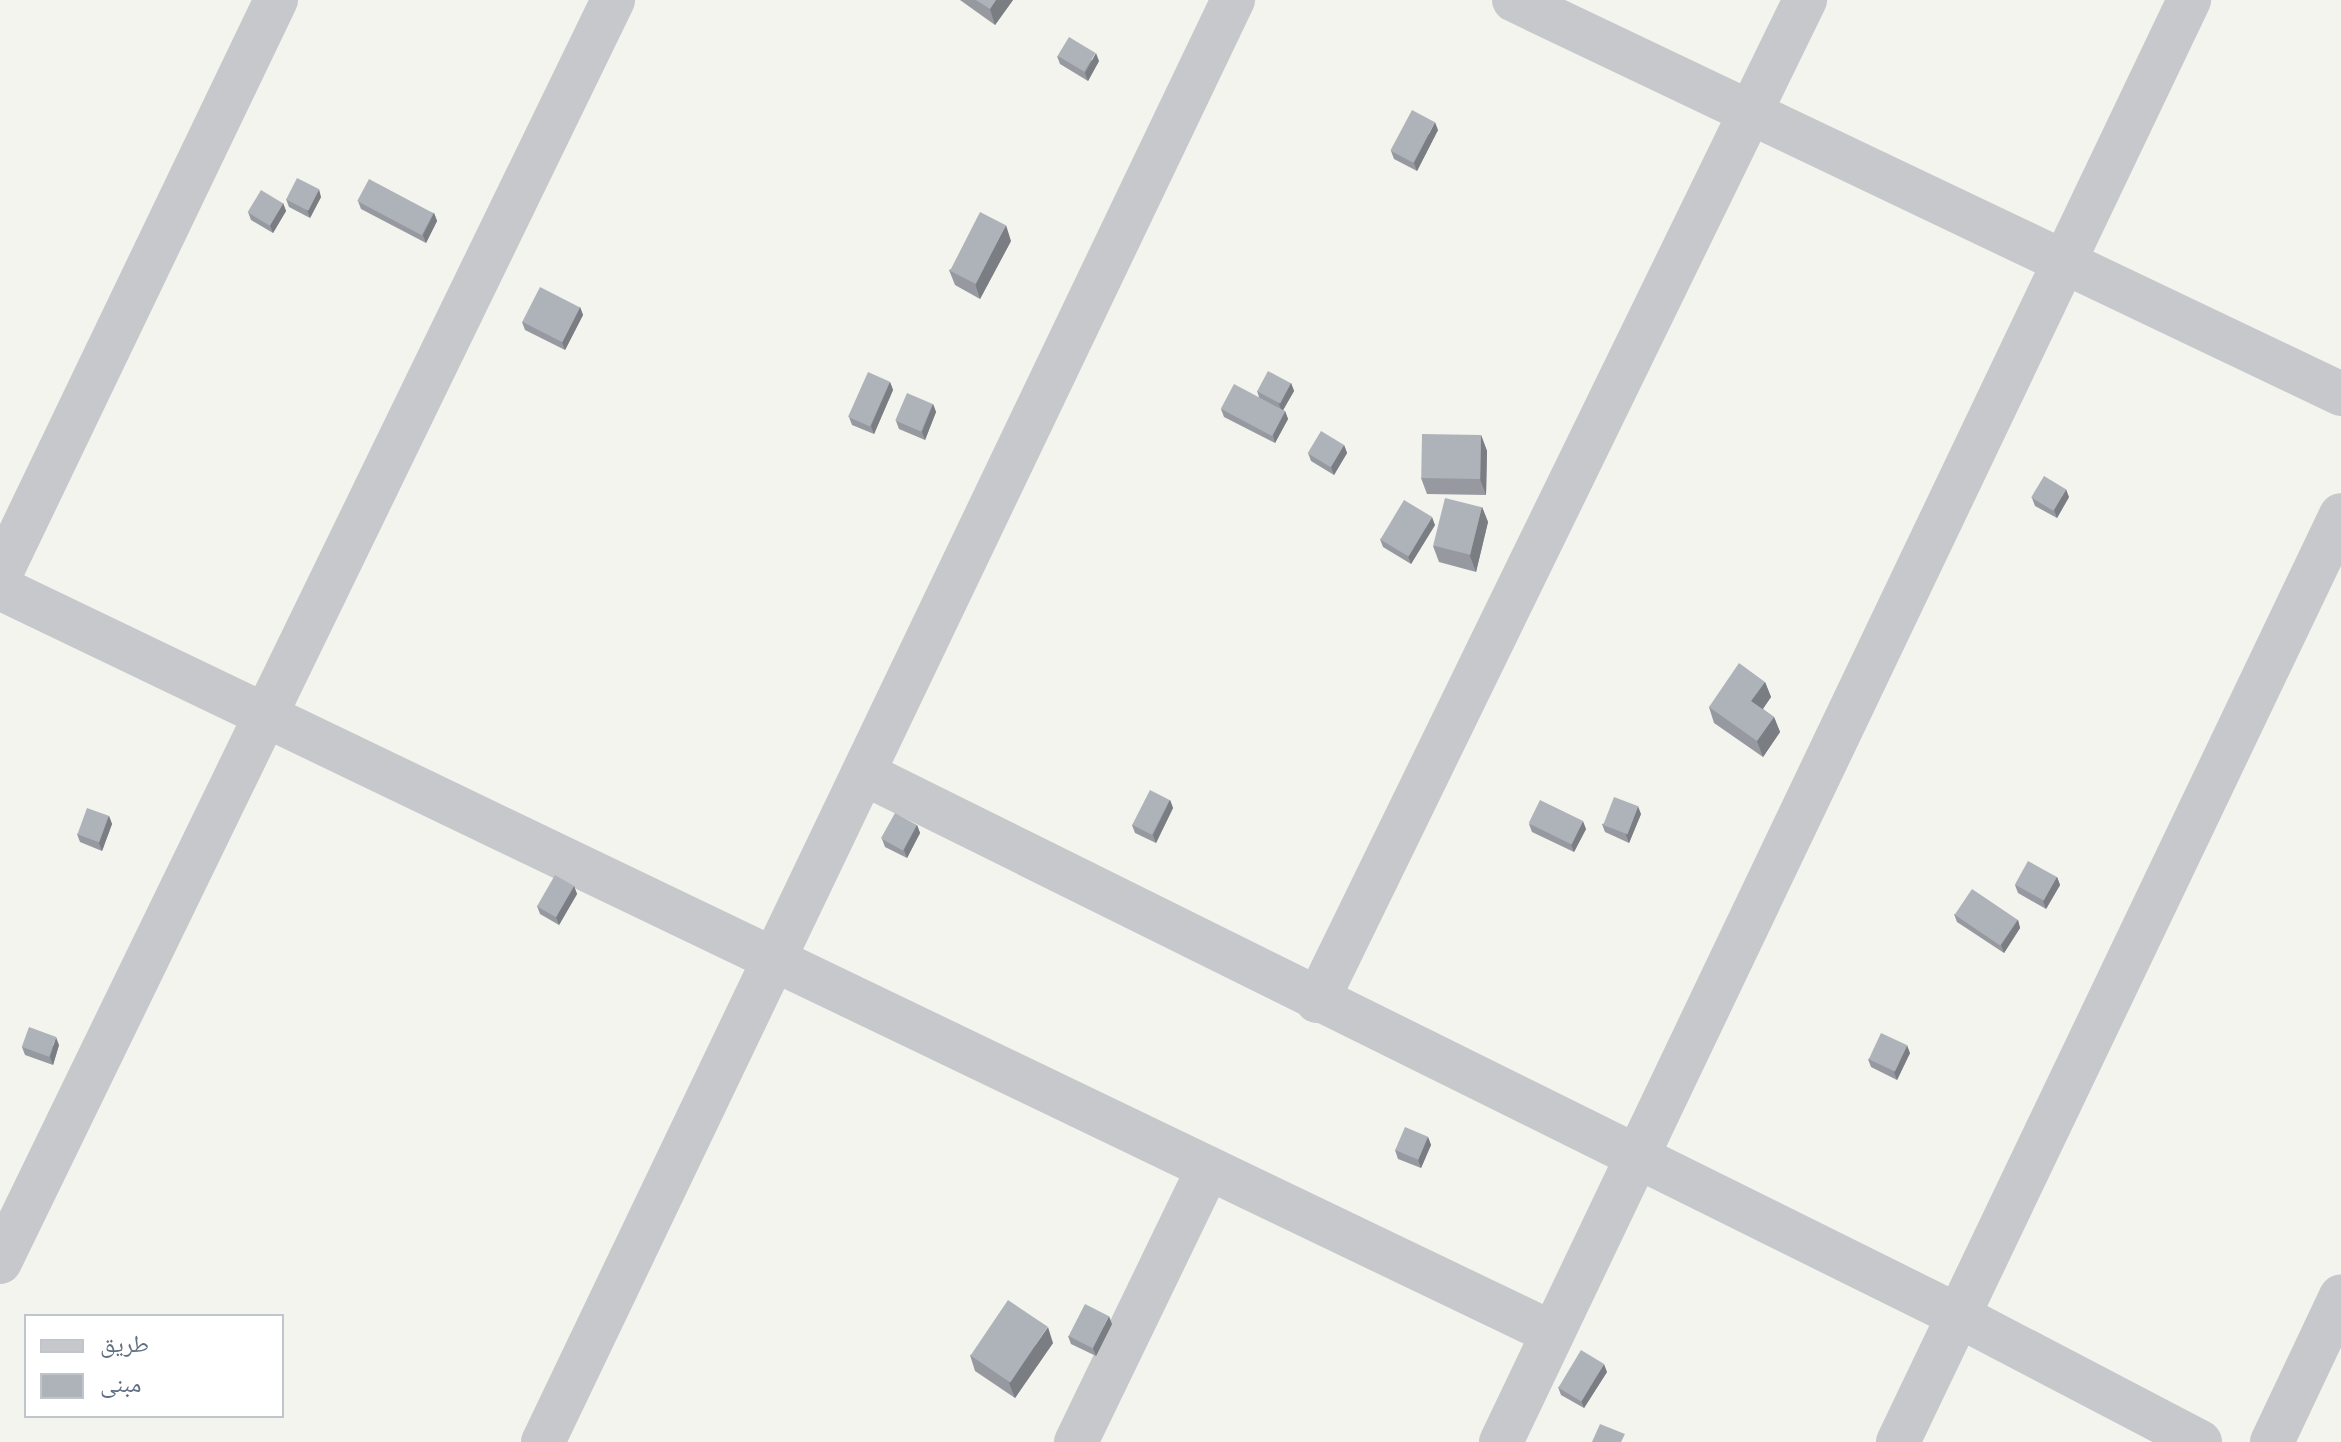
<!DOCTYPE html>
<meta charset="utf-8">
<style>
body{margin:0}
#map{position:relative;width:2341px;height:1442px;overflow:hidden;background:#f4f4ef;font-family:"Fira Sans Condensed","Noto Naskh Arabic",sans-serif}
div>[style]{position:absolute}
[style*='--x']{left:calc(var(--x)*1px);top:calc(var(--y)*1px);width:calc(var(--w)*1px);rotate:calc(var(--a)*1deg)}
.minor>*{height:44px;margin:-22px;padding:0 22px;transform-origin:22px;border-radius:22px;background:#c6c8cc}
.wall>*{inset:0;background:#969aa0}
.shaded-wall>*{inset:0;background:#7a7d82}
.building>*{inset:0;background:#aeb3ba;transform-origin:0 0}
span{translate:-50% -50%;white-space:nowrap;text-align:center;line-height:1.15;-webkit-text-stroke:8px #fff;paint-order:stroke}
.legend{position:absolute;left:24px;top:1314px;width:260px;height:104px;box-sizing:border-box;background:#fff;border:2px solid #c0c5cd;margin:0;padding:10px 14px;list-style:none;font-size:24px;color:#616f82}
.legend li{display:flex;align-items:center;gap:16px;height:40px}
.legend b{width:40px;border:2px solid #c0c5cd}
</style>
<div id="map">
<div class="minor">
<i style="--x:1514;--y:0;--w:916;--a:25.47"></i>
<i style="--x:0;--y:575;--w:638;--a:-64.36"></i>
<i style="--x:0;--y:588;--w:1722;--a:25.64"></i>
<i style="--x:865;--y:774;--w:1221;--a:26.36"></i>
<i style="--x:1959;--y:1316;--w:272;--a:27.6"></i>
<i style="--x:1317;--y:1001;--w:1114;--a:-64.01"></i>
<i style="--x:0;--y:1262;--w:1403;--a:-64.09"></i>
<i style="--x:543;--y:1442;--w:1599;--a:-64.43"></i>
<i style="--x:1076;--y:1442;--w:301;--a:-64.2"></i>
<i style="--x:1501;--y:1442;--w:1598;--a:-64.49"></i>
<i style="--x:1898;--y:1442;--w:1027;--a:-64.46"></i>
<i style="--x:2272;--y:1442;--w:161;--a:-64.7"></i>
</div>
<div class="wall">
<i style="clip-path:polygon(960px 0,1013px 0,995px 25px)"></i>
<i style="clip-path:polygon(1057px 56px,1099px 61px,1088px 81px,1060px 64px)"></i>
<i style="clip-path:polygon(1438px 130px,1417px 171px,1394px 159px,1391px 151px)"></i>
<i style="clip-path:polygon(321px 197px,310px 218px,289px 207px,286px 199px)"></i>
<i style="clip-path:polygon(358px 201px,434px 213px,437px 221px,426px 243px,361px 209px)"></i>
<i style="clip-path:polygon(283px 203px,286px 211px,273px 233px,251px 220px,248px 212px)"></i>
<i style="clip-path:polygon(1011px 241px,980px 299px,955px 285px,949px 270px)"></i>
<i style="clip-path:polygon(580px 307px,583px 315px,565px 350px,525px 330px,522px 322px)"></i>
<i style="clip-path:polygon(890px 382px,893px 390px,874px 434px,852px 425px,849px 417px)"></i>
<i style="clip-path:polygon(1291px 383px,1294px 391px,1283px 410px,1285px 411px,1288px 419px,1275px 443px,1224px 417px,1221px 409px,1259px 397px,1257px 391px)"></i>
<i style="clip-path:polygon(933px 404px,936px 412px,925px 440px,899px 429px,896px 421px)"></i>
<i style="clip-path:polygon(1481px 435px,1487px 451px,1486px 495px,1427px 494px,1421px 478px)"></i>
<i style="clip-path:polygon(1344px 445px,1347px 453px,1334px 475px,1311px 461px,1308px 453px)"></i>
<i style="clip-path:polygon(2069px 497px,2057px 518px,2035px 506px,2032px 498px)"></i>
<i style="clip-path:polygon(1482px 507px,1488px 522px,1476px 572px,1439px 562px,1433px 546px)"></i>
<i style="clip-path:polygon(1435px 525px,1411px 564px,1383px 547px,1380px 539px)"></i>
<i style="clip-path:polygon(1765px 682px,1771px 697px,1763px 709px,1774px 717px,1780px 732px,1763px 757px,1714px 723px,1709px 707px)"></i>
<i style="clip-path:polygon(1170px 800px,1173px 808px,1156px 843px,1135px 833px,1132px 825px)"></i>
<i style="clip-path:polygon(1641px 814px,1629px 843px,1605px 832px,1602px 824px)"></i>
<i style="clip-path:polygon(109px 816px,112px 824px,102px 851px,80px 842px,77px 834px)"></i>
<i style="clip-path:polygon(1529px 824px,1586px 829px,1574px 852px,1532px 832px)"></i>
<i style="clip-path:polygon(917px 825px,920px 833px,907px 858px,885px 847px,882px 839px)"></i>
<i style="clip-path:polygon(2057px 877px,2060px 885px,2046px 909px,2018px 893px,2015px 885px)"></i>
<i style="clip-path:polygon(574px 886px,577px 894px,559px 925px,540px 914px,537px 906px)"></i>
<i style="clip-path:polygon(1954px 914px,2018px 920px,2020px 928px,2004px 953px,1957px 922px)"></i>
<i style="clip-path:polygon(59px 1045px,53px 1065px,25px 1055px,22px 1047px)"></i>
<i style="clip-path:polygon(1910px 1053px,1897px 1080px,1871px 1067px,1868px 1059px)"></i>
<i style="clip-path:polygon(1428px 1137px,1431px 1145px,1421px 1168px,1398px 1159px,1395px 1150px)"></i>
<i style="clip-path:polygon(1112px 1324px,1096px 1356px,1071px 1344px,1068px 1336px)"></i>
<i style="clip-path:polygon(1053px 1343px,1015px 1398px,975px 1371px,970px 1355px)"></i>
<i style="clip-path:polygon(1607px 1372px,1584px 1408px,1561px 1395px,1558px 1387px)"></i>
</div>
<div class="shaded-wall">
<i style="clip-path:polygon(996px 0,1013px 0,995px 25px,990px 9px)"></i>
<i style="clip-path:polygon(1096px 53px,1099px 61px,1088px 81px,1085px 73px)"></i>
<i style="clip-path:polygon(1435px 122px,1438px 130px,1417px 171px,1414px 163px)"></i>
<i style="clip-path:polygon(319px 189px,321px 197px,310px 218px,307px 210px)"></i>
<i style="clip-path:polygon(283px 203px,286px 211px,273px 233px,270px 225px)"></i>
<i style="clip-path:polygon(434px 213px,437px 221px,426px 243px,423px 235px)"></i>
<i style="clip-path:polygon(1006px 225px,1011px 241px,980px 299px,975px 283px)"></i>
<i style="clip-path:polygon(580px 307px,583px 315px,565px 350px,562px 342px)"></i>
<i style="clip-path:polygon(890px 382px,893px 390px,874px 434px,871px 426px)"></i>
<i style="clip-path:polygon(1291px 383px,1294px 391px,1282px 412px,1279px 404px)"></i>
<i style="clip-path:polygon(933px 404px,936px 412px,925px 440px,922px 432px)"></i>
<i style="clip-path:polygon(1285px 411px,1288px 419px,1275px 443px,1273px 435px)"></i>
<i style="clip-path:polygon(1481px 435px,1487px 451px,1486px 495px,1480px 479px)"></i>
<i style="clip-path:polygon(1344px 445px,1347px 453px,1334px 475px,1331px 467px)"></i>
<i style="clip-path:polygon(2066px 489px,2069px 497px,2057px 518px,2054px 510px)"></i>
<i style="clip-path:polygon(1482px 507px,1488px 522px,1476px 572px,1470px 556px)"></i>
<i style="clip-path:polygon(1432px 517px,1435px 525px,1411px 564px,1408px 556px)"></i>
<i style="clip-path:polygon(1765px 682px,1771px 697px,1757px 717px,1751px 701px)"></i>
<i style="clip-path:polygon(1774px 717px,1780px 732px,1763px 757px,1757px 741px)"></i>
<i style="clip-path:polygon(1170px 800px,1173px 808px,1156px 843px,1153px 835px)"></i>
<i style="clip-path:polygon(1638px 806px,1641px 814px,1629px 843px,1626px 835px)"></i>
<i style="clip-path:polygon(109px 816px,112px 824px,102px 851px,99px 843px)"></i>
<i style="clip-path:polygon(1583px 821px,1586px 829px,1574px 852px,1571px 844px)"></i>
<i style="clip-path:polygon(917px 825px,920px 833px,907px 858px,904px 850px)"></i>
<i style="clip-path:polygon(2057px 877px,2060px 885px,2046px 909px,2043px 901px)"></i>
<i style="clip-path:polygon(574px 886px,577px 894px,559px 925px,556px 917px)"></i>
<i style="clip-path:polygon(2018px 920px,2020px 928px,2004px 953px,2001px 945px)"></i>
<i style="clip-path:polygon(56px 1037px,59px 1045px,53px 1065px,50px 1057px)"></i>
<i style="clip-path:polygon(1907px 1045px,1910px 1053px,1897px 1080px,1894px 1072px)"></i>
<i style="clip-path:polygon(1428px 1137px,1431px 1145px,1421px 1168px,1418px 1160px)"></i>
<i style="clip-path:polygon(1109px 1316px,1112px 1324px,1096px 1356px,1093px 1348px)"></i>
<i style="clip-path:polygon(1048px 1327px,1053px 1343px,1015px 1398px,1009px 1383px)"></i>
<i style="clip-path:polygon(1604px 1364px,1607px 1372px,1584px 1408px,1581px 1400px)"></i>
</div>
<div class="building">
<i style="clip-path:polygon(976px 0,996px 0,990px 9px)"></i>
<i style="left:1069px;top:37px;width:31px;height:22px;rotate:31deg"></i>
<i style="left:1412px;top:110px;width:26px;height:46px;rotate:28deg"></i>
<i style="left:297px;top:178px;width:25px;height:24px;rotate:27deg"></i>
<i style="left:369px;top:179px;width:73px;height:25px;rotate:28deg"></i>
<i style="left:261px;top:190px;width:26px;height:26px;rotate:31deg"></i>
<i style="left:980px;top:212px;width:29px;height:66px;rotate:27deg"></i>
<i style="left:540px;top:287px;width:45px;height:39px;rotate:27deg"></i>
<i style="left:1268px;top:371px;width:26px;height:23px;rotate:28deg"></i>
<i style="left:868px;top:372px;width:24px;height:49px;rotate:24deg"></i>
<i style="left:1234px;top:384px;width:58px;height:28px;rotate:28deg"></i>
<i style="left:907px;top:393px;width:28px;height:30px;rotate:23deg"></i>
<i style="left:1321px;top:431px;width:27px;height:26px;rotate:31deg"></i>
<i style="left:1422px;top:434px;width:59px;height:44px;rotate:1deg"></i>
<i style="left:2044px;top:476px;width:26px;height:25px;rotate:31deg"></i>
<i style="left:1445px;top:498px;width:38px;height:49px;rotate:14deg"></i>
<i style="left:1404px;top:500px;width:33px;height:46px;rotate:31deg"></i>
<i style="clip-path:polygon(1739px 663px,1765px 682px,1751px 701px,1774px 717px,1757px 741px,1709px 707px)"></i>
<i style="left:1150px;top:790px;width:22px;height:39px;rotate:27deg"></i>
<i style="left:1614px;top:797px;width:26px;height:30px;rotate:21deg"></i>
<i style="left:1540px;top:800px;width:48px;height:26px;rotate:26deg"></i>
<i style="left:87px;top:808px;width:23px;height:28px;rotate:20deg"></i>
<i style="left:895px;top:813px;width:25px;height:29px;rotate:29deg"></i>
<i style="left:2028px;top:861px;width:33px;height:27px;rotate:29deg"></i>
<i style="left:555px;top:875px;width:22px;height:36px;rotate:30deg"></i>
<i style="left:1972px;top:889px;width:55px;height:31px;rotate:34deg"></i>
<i style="left:29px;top:1027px;width:29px;height:21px;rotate:20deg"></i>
<i style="left:1881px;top:1033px;width:29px;height:29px;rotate:25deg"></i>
<i style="left:1405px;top:1127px;width:25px;height:25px;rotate:23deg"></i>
<i style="left:1008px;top:1300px;width:48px;height:67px;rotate:34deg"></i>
<i style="left:1085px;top:1304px;width:27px;height:36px;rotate:27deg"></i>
<i style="left:1581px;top:1350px;width:27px;height:44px;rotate:31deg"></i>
<i style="clip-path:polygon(1600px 1424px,1625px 1434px,1621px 1442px,1592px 1442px)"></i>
</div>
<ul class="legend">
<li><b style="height:10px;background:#c6c8cc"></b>طريق</li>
<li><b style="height:22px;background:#aeb3ba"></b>مبنى</li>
</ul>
</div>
